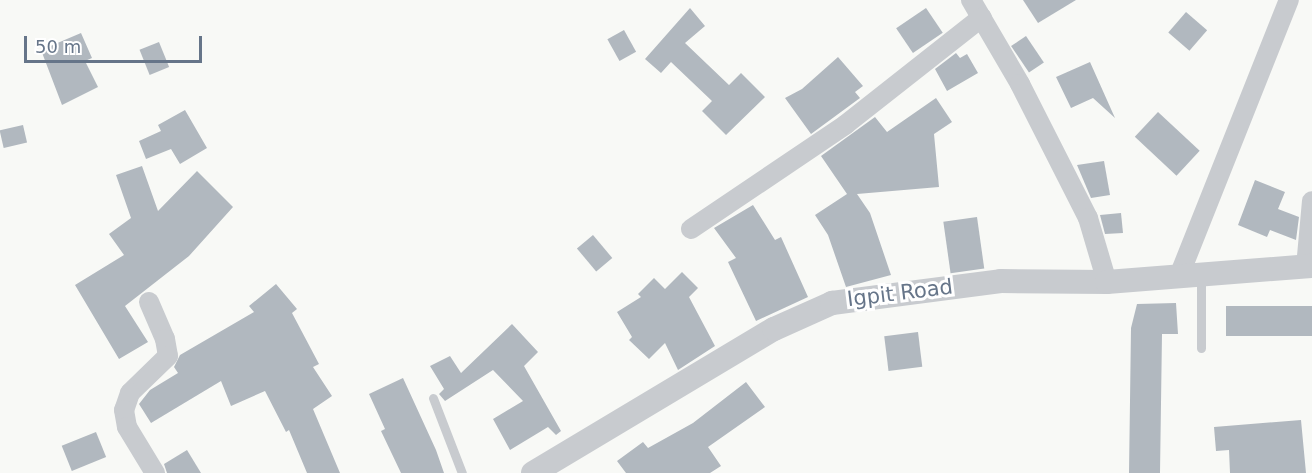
<!DOCTYPE html>
<style>
body{margin:0}
#map{position:relative;width:1312px;height:473px;overflow:hidden;background:#f8f9f6;font-family:"DejaVu Sans",sans-serif}
div>[style]{position:absolute}
[style*='--x']{left:calc(var(--x)*1px);top:calc(var(--y)*1px);width:calc(var(--w)*1px);rotate:calc(var(--a)*1deg)}
.building>*{inset:0;background:#b1b8bf;transform-origin:0 0}
.service>*{height:9px;margin:-4.5px;padding:0 4.5px;transform-origin:4.5px;border-radius:4.5px;background:#c8cbcf}
.minor>*{height:20px;margin:-10px;padding:0 10px;transform-origin:10px;border-radius:10px;background:#c8cbcf}
.tertiary>*{height:24px;margin:-12px;padding:0 12px;transform-origin:12px;border-radius:12px;background:#c8cbcf}
span{translate:-50% -50%;white-space:nowrap;text-align:center;line-height:1.15;-webkit-text-stroke:6px #fff;paint-order:stroke}
.street-label{font-size:21px;color:#667589}
.scale{position:absolute;left:24px;top:36px;width:178px;height:27px;box-sizing:border-box;border:3px solid #667589;border-top:0;padding-left:8px;font-size:18px;line-height:21px;white-space:nowrap;color:#667589;-webkit-text-stroke:4px #fff;paint-order:stroke}
</style>
<div id="map">
<div class="building">
<i style="clip-path:polygon(1023px 0,1076px 0,1038px 23px)"></i>
<i style="clip-path:polygon(690px 8px,705px 26px,685px 43px,729px 85px,741px 73px,765px 97px,726px 135px,702px 111px,712px 101px,671px 62px,661px 73px,645px 59px)"></i>
<i style="left:926px;top:8px;width:30px;height:36px;rotate:56deg"></i>
<i style="left:1186px;top:12px;width:28px;height:27px;rotate:41deg"></i>
<i style="left:624px;top:30px;width:25px;height:19px;rotate:61deg"></i>
<i style="clip-path:polygon(81px 33px,92px 58px,85px 61px,98px 87px,62px 105px,41px 50px)"></i>
<i style="left:1026px;top:36px;width:32px;height:18px;rotate:56deg"></i>
<i style="left:159px;top:42px;width:27px;height:21px;rotate:68deg"></i>
<i style="clip-path:polygon(956px 53px,960px 58px,967px 54px,978px 73px,947px 91px,935px 69px)"></i>
<i style="clip-path:polygon(838px 57px,863px 86px,855px 92px,860px 98px,811px 134px,785px 98px,802px 89px)"></i>
<i style="clip-path:polygon(1090px 62px,1115px 118px,1093px 98px,1071px 108px,1056px 77px)"></i>
<i style="clip-path:polygon(936px 98px,952px 122px,934px 134px,939px 187px,857px 194px,870px 213px,891px 275px,846px 287px,828px 235px,815px 215px,847px 194px,821px 156px,875px 117px,887px 132px)"></i>
<i style="clip-path:polygon(185px 110px,207px 148px,180px 164px,171px 149px,146px 159px,139px 141px,161px 131px,158px 125px)"></i>
<i style="left:1158px;top:112px;width:57px;height:34px;rotate:43deg"></i>
<i style="left:23px;top:125px;width:18px;height:24px;rotate:77deg"></i>
<i style="clip-path:polygon(1104px 161px,1110px 195px,1091px 198px,1077px 165px)"></i>
<i style="clip-path:polygon(142px 166px,158px 211px,197px 171px,233px 207px,189px 256px,125px 306px,148px 342px,119px 359px,75px 285px,124px 255px,109px 234px,131px 218px,116px 175px)"></i>
<i style="clip-path:polygon(1255px 180px,1285px 192px,1278px 209px,1299px 217px,1296px 240px,1270px 230px,1267px 237px,1238px 225px)"></i>
<i style="clip-path:polygon(753px 205px,775px 240px,781px 237px,808px 297px,756px 321px,728px 262px,736px 258px,714px 228px)"></i>
<i style="clip-path:polygon(1121px 213px,1123px 233px,1105px 234px,1100px 215px)"></i>
<i style="left:977px;top:217px;width:52px;height:34px;rotate:82deg"></i>
<i style="left:593px;top:235px;width:30px;height:21px;rotate:50deg"></i>
<i style="clip-path:polygon(682px 272px,698px 288px,689px 297px,715px 346px,678px 370px,665px 343px,649px 359px,629px 340px,632px 337px,617px 312px,641px 297px,638px 294px,654px 278px,665px 289px)"></i>
<i style="clip-path:polygon(276px 284px,297px 309px,292px 313px,319px 364px,313px 367px,332px 396px,313px 409px,340px 473px,307px 473px,289px 430px,286px 432px,265px 391px,231px 406px,221px 381px,151px 423px,139px 404px,150px 390px,178px 373px,174px 367px,180px 355px,254px 312px,249px 306px)"></i>
<i style="clip-path:polygon(1176px 303px,1178px 334px,1162px 334px,1160px 473px,1129px 473px,1131px 328px,1137px 304px)"></i>
<i style="left:1312px;top:306px;width:30px;height:86px;rotate:90deg"></i>
<i style="clip-path:polygon(512px 324px,538px 352px,524px 366px,561px 431px,556px 435px,548px 427px,510px 450px,493px 419px,523px 401px,493px 370px,445px 401px,439px 394px,444px 389px,430px 366px,450px 356px,461px 373px)"></i>
<i style="left:918px;top:332px;width:35px;height:34px;rotate:83deg"></i>
<i style="clip-path:polygon(403px 378px,436px 450px,444px 473px,401px 473px,381px 431px,385px 429px,369px 394px)"></i>
<i style="clip-path:polygon(746px 382px,765px 407px,708px 447px,721px 466px,710px 473px,626px 473px,617px 461px,643px 442px,648px 448px,693px 423px)"></i>
<i style="clip-path:polygon(1301px 420px,1306px 473px,1230px 473px,1229px 450px,1216px 451px,1214px 427px)"></i>
<i style="left:96px;top:432px;width:27px;height:37px;rotate:68deg"></i>
<i style="clip-path:polygon(187px 450px,201px 473px,167px 473px,164px 464px)"></i>
</div>
<div class="service">
<i style="--x:1201;--y:276;--w:72;--a:90"></i>
<i style="--x:433;--y:398;--w:80;--a:68.9"></i>
</div>
<div class="minor">
<i style="--x:971;--y:0;--w:97;--a:59.7"></i>
<i style="--x:1020;--y:84;--w:150;--a:63.1"></i>
<i style="--x:1088;--y:218;--w:67;--a:73.5"></i>
<i style="--x:691;--y:229;--w:186;--a:-34"></i>
<i style="--x:845;--y:125;--w:174;--a:-38.2"></i>
<i style="--x:1306;--y:267;--w:66;--a:-84.8"></i>
<i style="--x:1179;--y:276;--w:297;--a:-68.3"></i>
<i style="--x:149;--y:302;--w:40;--a:66.6"></i>
<i style="--x:165;--y:339;--w:17;--a:80"></i>
<i style="--x:168;--y:356;--w:53;--a:135.8"></i>
<i style="--x:130;--y:393;--w:18;--a:109"></i>
<i style="--x:124;--y:410;--w:17;--a:80"></i>
<i style="--x:127;--y:427;--w:54;--a:58.7"></i>
</div>
<div class="tertiary">
<i style="--x:533;--y:473;--w:281;--a:-30.9"></i>
<i style="--x:774;--y:329;--w:64;--a:-24.1"></i>
<i style="--x:832;--y:303;--w:170;--a:-7.4"></i>
<i style="--x:1001;--y:281;--w:106;--a:0.5"></i>
<i style="--x:1107;--y:282;--w:206;--a:-4.5"></i>
</div>
<div class="street-label">
<span style="left:900px;top:293px;rotate:-7deg">Igpit Road</span>
</div>
<div class="scale">50 m</div>
</div>
